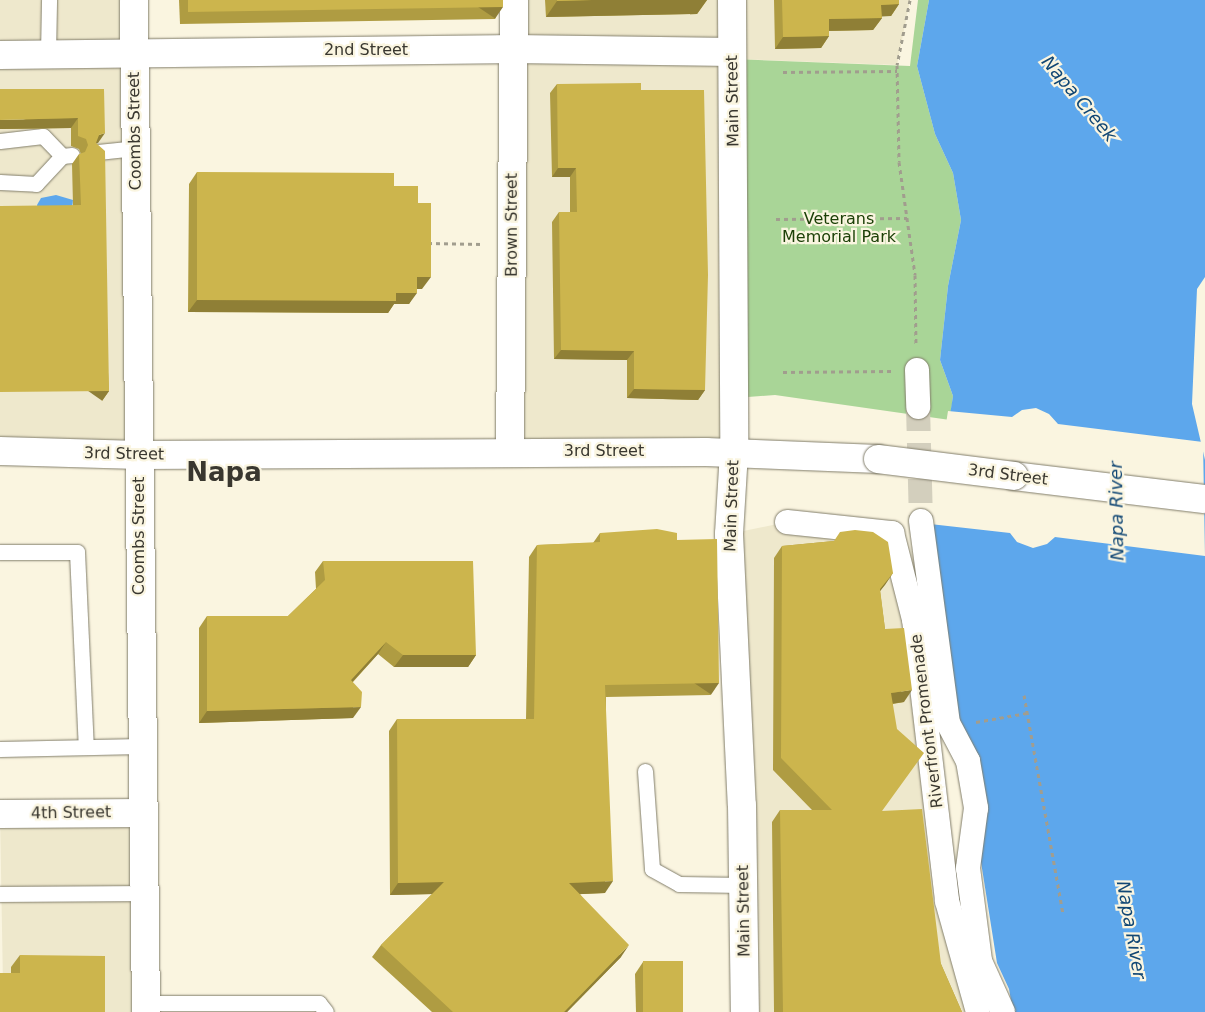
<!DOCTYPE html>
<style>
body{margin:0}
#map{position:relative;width:1205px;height:1012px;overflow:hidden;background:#faf5e0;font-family:"DejaVu Sans",sans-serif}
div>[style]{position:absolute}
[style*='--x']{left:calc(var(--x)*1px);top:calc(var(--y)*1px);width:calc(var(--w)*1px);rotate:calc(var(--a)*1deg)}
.built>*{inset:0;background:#eee8cc;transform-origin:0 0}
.green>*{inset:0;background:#a9d597}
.water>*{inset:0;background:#5da7ec}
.pier>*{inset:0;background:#faf5e0}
.pedestrian-tunnel>*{height:24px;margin-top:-12px;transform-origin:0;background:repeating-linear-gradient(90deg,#d3cfbd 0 24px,transparent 0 36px)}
.path>*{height:3px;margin-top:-1.5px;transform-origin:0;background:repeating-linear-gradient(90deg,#a19d8e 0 4px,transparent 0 8px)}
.roads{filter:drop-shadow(0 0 1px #827e6b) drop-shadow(0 0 1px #827e6b)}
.service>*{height:15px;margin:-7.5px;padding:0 7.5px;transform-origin:7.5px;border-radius:7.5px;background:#fff}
.pedestrian>*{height:24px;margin:-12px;padding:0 12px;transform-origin:12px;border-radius:12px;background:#fff}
.minor>*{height:28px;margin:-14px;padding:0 14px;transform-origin:14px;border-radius:14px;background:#fff}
.tertiary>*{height:28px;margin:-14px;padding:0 14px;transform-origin:14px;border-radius:14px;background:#fff}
.bridges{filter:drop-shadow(0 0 1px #827e6b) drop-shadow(0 0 1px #827e6b)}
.tertiary-bridge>*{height:28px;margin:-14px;padding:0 14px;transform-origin:14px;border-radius:14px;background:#fff}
.wall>*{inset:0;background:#af9c42}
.shaded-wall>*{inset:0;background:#8f7f36;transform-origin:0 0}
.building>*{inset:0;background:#ccb54d;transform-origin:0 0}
span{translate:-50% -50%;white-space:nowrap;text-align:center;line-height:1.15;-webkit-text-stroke:4.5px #faf5e0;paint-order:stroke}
.street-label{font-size:16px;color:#39372f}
.park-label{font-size:16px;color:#1c4007}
.water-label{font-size:18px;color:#114774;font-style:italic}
.town-label{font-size:26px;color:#39372f;font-weight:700}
</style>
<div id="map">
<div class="built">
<i style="left:0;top:0;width:134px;height:451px"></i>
<i style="clip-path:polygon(514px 0,910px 0,897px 65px,734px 59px,734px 452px,510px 450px)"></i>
<i style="clip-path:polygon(787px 522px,892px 533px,936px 798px,978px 1012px,745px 1012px,729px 534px)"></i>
<i style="left:142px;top:813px;width:199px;height:142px;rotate:89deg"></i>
</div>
<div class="green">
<i style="clip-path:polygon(918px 0,929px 0,917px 66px,935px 134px,953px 173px,961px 220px,948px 286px,940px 360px,953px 396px,950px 420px,775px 395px,735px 398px,733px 59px,910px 66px)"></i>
</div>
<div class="water">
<i style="clip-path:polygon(929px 0,1205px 0,1205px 277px,1197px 289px,1192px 404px,1205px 460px,1205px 1012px,1013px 1012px,1009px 989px,997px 963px,930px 540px,953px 396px,940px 360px,948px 286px,961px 220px,953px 173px,935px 134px,917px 66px)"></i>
<i style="clip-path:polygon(56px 195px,73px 200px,72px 209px,38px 211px,37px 205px,41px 198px)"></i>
</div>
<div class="pier">
<i style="clip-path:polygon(1036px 408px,1049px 414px,1058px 424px,1203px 442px,1205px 556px,1055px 537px,1047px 544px,1033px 548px,1017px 542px,1010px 533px,930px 524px,948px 411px,1012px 417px,1022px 410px)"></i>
</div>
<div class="pedestrian-tunnel">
<i style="--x:918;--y:407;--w:114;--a:88.5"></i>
</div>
<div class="path">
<i style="--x:910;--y:0;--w:66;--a:101.3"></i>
<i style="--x:897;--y:65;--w:97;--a:88.8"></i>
<i style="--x:899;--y:162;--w:114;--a:81.9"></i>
<i style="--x:915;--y:275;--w:69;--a:89.2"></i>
<i style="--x:783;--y:72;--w:114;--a:-0.5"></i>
<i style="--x:776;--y:219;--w:131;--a:-0.4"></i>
<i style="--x:428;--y:243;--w:54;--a:1.1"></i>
<i style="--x:783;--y:372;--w:109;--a:-0.5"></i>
<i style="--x:1024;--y:695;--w:221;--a:79.9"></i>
<i style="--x:976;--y:722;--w:52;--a:-10"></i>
</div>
<div class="roads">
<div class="service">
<i style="--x:48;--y:54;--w:54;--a:-88.9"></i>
<i style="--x:0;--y:141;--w:43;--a:-6.6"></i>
<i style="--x:43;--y:136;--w:28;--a:46"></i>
<i style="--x:98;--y:152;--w:37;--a:-6"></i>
<i style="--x:0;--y:182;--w:36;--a:3"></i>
<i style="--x:36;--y:184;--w:38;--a:-47"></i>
<i style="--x:62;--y:156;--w:10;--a:-6"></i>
<i style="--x:0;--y:552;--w:77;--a:0"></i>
<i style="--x:77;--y:552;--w:195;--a:87.4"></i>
<i style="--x:0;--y:749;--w:141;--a:-1.2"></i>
<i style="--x:645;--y:771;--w:98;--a:85.9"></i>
<i style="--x:652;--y:869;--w:31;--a:29"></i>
<i style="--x:679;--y:884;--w:64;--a:0.9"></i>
<i style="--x:0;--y:894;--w:144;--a:-0.4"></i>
<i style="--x:146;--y:1003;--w:173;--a:0"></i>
<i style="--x:319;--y:1003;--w:11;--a:52"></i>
</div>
<div class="pedestrian">
<i style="--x:917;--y:370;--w:37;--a:88"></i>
<i style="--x:921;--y:521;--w:204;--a:82.4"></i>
<i style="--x:948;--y:723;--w:43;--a:62.2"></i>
<i style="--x:968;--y:761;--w:48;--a:80.3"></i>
<i style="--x:976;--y:808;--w:61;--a:97.6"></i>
<i style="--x:968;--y:868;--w:94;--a:82.6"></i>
<i style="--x:980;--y:961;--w:56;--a:65.7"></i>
<i style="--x:787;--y:522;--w:106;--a:6"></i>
<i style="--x:892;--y:533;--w:89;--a:75.7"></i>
<i style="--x:914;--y:619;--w:284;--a:83.3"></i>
<i style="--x:947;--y:901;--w:115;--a:74.4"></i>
</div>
<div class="minor">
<i style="--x:510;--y:450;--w:450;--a:-89.5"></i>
<i style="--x:734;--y:452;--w:82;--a:93.5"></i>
<i style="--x:729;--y:534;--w:271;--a:87.3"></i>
<i style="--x:742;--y:805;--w:207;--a:89.2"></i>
<i style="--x:0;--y:814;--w:142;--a:-0.4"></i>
</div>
<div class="tertiary">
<i style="--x:134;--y:0;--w:1012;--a:89.32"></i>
<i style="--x:732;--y:0;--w:452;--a:89.7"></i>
<i style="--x:0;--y:55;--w:513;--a:-0.67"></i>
<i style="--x:513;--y:49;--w:219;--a:0.8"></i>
<i style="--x:0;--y:451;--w:139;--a:1.6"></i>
<i style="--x:139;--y:455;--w:567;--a:-0.3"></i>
<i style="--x:706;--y:452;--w:172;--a:2.3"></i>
<i style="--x:1014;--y:476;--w:192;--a:6.9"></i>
</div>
</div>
<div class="bridges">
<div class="tertiary-bridge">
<i style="--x:878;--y:459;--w:137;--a:7.1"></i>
</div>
</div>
<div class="wall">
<i style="clip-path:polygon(179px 0,503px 0,495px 19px,180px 24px)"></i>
<i style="clip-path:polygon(545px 0,707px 0,697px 14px,546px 17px)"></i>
<i style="clip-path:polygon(774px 0,899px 0,899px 4px,891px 16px,882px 16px,882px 18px,873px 30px,829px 31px,829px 36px,821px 48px,775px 49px)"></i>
<i style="clip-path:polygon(557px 84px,641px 90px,705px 390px,698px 400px,627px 398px,627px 360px,554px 359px,552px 222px,559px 212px,570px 212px,570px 177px,552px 177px,550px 93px)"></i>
<i style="clip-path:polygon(104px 89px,98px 143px,96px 143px,109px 391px,102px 401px,73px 205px,72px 164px,79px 154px,81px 154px,79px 149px,71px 146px,71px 128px,0 129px)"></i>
<i style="clip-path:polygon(197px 172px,394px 186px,418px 203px,422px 289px,417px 289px,409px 304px,394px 304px,388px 313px,188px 312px,189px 184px)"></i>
<i style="clip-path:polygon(600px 533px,677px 540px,711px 695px,606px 697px,605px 893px,580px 894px,621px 957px,567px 1012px,432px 1012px,372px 957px,381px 945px,432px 894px,390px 895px,389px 731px,397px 719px,526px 719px,529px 557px,537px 545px,593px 543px)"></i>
<i style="clip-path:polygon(834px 541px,893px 573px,880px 591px,885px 629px,904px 702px,893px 704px,882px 811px,941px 964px,962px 1012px,774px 1012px,772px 822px,780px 810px,812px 810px,773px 770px,774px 558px,782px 546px)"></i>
<i style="clip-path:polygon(323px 561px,476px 655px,468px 667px,394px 667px,378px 654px,353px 682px,353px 718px,199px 723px,199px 628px,207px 616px,288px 616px,316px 589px,315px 572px)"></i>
<i style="clip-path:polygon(20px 955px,105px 1012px,11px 973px,11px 967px)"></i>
<i style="clip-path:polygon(643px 962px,683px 1012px,636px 1012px,635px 974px)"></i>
</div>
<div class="shaded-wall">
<i style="clip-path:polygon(592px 0,707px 0,697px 14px,546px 17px,557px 1px)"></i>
<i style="clip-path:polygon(899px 4px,891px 16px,873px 17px,881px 5px)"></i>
<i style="left:503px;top:7px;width:14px;height:315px;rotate:124deg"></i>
<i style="clip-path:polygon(882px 18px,873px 30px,821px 31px,829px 19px)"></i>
<i style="clip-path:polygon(829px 36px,821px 48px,775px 49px,783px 37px)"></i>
<i style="clip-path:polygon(78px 118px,71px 128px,0 129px,0 120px)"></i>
<i style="clip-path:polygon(105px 133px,98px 143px,92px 145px,99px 135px)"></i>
<i style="clip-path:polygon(558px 168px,576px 168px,570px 177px,552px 177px)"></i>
<i style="clip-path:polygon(417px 277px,431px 277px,422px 289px,409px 289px)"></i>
<i style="clip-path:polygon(396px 293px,417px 293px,409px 304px,394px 304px,388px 313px,188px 312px,197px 300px)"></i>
<i style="clip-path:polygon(561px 350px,634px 351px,627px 360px,554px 359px)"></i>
<i style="clip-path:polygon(634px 389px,705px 390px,698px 400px,627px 398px)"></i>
<i style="left:109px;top:391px;width:12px;height:109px;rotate:125deg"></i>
<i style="clip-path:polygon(893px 573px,885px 585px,872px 601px,880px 589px)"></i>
<i style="clip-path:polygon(386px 642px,378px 654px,343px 692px,351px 680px)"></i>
<i style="clip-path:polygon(403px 655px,476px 655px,468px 667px,394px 667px)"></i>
<i style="left:719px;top:683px;width:14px;height:114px;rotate:124deg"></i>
<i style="clip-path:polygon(912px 690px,904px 702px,882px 705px,891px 693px)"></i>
<i style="clip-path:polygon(361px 707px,353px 718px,199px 723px,207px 711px)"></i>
<i style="clip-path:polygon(613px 881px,605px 893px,561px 895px,569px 883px)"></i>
<i style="clip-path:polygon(444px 882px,435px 894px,390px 895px,398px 883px)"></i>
<i style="clip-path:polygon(629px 945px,621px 957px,567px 1012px,564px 1012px)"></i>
</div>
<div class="building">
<i style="clip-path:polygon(188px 0,503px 0,503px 7px,188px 12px)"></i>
<i style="clip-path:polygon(557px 0,592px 0,557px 1px)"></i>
<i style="clip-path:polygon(782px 0,899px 0,899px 4px,881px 5px,882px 18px,829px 19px,829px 36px,783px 37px)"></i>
<i style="clip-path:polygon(641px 83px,641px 90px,704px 90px,708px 275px,705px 390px,634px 389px,634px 351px,561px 350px,559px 212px,577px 212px,576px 168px,558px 168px,557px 84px)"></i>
<i style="clip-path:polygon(0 89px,104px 89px,105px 133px,99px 135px,96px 143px,105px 151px,109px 391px,0 392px,0 206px,81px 205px,79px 154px,85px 152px,88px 145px,86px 139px,78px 136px,78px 118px,0 120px)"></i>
<i style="clip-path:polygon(197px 172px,394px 173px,394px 186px,418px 186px,418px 203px,431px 203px,431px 277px,417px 277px,417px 293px,396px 293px,396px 301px,197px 300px)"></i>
<i style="clip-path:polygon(657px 529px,677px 533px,677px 540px,717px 539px,719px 683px,605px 685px,613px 881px,569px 883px,629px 945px,564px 1012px,453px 1012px,381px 945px,444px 882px,398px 883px,397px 719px,534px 719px,537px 545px,600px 542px,600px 533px)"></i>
<i style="clip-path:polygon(855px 530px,873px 532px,888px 542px,893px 573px,880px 589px,885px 629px,904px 628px,912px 690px,891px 693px,897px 729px,924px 753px,882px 811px,922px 809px,941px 964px,962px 1012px,783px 1012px,780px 810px,832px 810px,781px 758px,782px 546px,834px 541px,840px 532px)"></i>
<i style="clip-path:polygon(323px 561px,473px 561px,476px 655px,403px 655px,386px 642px,351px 680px,362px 692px,361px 707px,207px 711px,207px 616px,288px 616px,325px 580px)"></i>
<i style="clip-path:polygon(20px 955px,105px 956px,105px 1012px,0 1012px,0 973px,20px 973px)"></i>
<i style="left:683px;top:961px;width:51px;height:40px;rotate:90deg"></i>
</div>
<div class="street-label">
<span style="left:366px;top:50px">2nd Street</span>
<span style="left:733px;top:101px;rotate:-91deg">Main Street</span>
<span style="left:135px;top:131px;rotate:-91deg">Coombs Street</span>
<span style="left:512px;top:225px;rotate:-90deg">Brown Street</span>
<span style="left:604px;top:451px">3rd Street</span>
<span style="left:124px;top:454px;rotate:1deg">3rd Street</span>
<span style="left:1008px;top:475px;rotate:7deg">3rd Street</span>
<span style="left:732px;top:506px;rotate:-88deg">Main Street</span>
<span style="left:139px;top:536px;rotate:-90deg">Coombs Street</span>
<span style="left:927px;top:721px;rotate:-97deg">Riverfront Promenade</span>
<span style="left:71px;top:813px;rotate:-1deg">4th Street</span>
<span style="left:744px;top:911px;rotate:-91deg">Main Street</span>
</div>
<div class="park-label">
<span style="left:839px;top:228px">Veterans<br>Memorial Park</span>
</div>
<div class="water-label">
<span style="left:1079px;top:99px;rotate:50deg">Napa Creek</span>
<span style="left:1117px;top:511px;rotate:-91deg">Napa River</span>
<span style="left:1131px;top:930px;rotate:80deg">Napa River</span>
</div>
<div class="town-label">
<span style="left:224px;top:473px">Napa</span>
</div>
</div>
